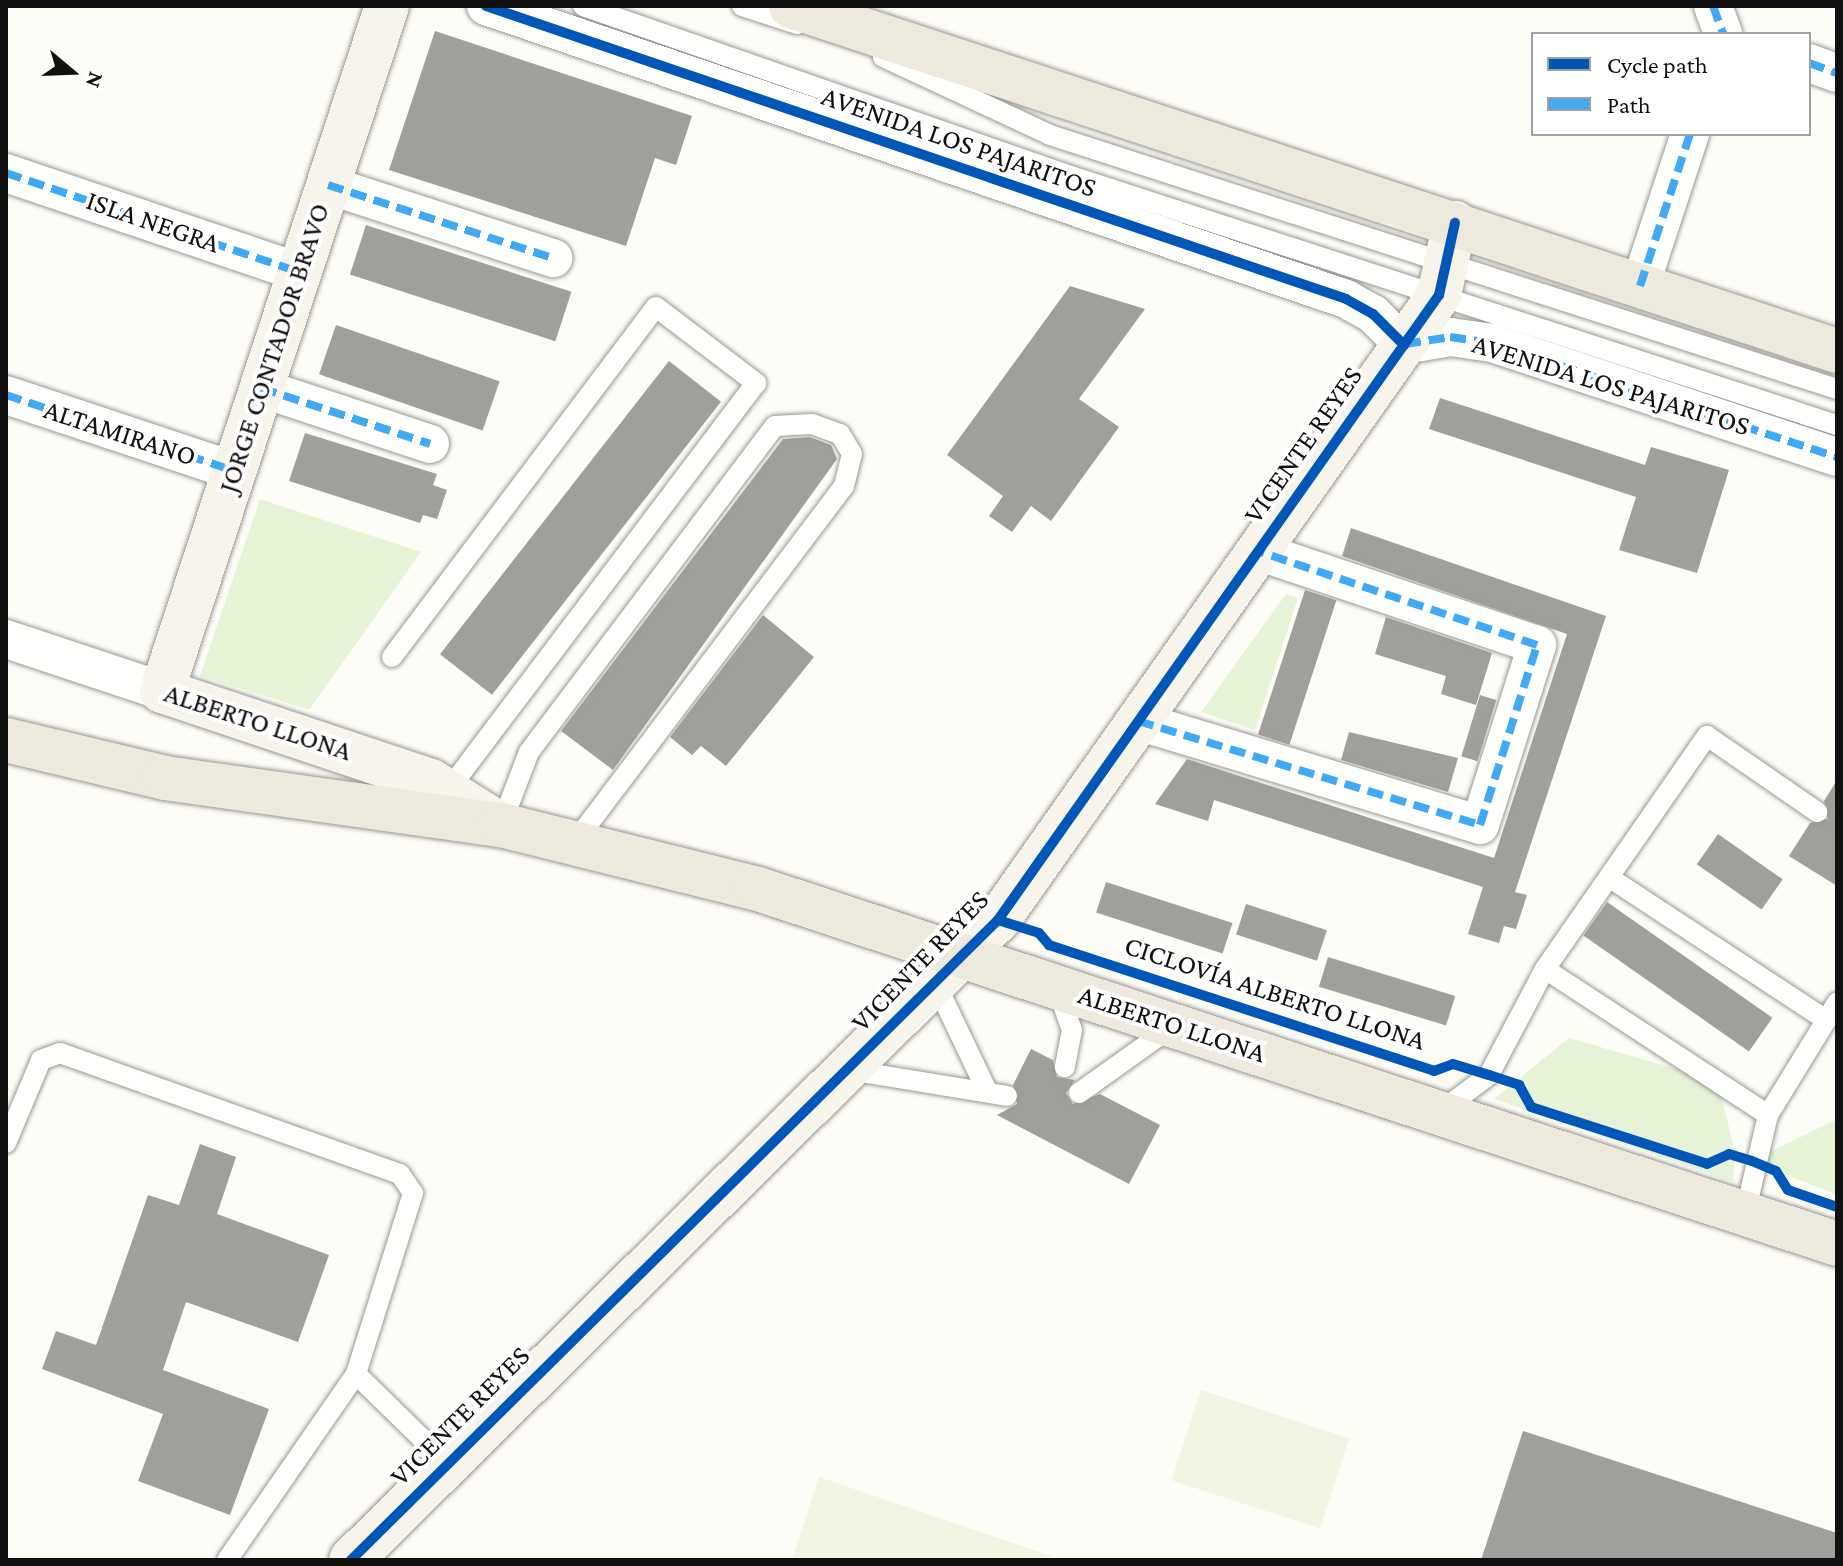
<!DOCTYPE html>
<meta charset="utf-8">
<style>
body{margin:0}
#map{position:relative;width:1843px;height:1566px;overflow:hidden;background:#fdfcf7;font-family:"Crimson Pro",serif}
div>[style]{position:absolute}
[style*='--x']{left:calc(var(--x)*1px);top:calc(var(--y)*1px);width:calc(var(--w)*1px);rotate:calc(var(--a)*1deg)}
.green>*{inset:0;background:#e7f3d7}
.pitch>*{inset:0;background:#f0f6e1;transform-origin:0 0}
.building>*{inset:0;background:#a19f9c;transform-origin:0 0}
.roads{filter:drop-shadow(0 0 2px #979795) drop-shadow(0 0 2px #979795)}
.lane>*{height:20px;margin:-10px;padding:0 10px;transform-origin:10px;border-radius:10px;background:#fffffe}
.street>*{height:38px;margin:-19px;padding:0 19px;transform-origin:19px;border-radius:19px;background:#fffffe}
.secondary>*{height:44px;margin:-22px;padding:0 22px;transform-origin:22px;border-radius:22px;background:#f6f4eb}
.primary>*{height:44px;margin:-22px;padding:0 22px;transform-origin:22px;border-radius:22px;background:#ede9dc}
.quiet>*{height:8px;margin-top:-4px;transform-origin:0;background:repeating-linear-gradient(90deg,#3fa9f5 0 16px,transparent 0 24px)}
.cycleway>*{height:10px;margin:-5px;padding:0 5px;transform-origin:5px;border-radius:5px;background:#0057b8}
span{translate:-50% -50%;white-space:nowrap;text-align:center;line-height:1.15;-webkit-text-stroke:8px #fff;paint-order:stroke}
.street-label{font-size:28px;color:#111}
.frame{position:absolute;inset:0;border:8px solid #111;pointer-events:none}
.legend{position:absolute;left:1531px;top:32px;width:280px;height:104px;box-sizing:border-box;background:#fff;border:2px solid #a0a0a0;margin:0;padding:10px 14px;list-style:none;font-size:24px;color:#111}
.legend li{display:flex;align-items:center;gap:16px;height:40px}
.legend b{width:40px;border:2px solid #a0a0a0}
.north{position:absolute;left:32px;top:32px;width:80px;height:80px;-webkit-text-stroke:6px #fff;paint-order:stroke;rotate:109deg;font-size:22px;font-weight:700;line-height:32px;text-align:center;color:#111}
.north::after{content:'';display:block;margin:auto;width:28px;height:36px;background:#111;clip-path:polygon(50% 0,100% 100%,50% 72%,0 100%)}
</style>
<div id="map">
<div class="green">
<i style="clip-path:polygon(260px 499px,421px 552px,309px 710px,200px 676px)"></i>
<i style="clip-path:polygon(1286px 594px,1298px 598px,1255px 730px,1201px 712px)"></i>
<i style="clip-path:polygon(1569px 1038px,1718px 1081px,1735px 1153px,1733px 1182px,1494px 1099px)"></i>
<i style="clip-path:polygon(1837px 1119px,1837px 1195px,1752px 1161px)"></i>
</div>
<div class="pitch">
<i style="left:1201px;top:1390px;width:156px;height:95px;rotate:18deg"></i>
<i style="clip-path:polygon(819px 1477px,1057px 1558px,1056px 1560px,792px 1560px)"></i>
</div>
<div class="building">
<i style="clip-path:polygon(435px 31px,692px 116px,676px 165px,655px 158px,626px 246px,389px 170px)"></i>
<i style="left:366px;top:225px;width:216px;height:52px;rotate:18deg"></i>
<i style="clip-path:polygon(1070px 286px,1145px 309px,1079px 399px,1119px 427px,1051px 521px,1031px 506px,1012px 532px,989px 516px,1003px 496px,947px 455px)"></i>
<i style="left:336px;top:325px;width:173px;height:52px;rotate:19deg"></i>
<i style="left:669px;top:361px;width:66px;height:372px;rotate:38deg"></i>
<i style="clip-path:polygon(1440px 398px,1645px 465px,1651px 447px,1729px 470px,1697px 573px,1619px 550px,1636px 497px,1429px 429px)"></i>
<i style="clip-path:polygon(305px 433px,437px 474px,433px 485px,447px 490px,437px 519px,423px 515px,420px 523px,289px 481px)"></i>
<i style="clip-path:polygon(810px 437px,831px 445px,837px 459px,613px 770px,561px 731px,783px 439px)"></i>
<i style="clip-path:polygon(1351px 528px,1606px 616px,1515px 892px,1527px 895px,1516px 929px,1504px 926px,1499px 943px,1468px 934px,1483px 887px,1214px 800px,1208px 821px,1155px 804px,1187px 759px,1494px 858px,1567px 634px,1342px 556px)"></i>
<i style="left:1305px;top:590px;width:33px;height:152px;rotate:18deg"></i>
<i style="clip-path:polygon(763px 615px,814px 657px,726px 766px,701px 746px,692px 755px,670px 737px)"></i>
<i style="clip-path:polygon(1386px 617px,1492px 653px,1476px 705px,1441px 694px,1446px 676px,1375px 654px)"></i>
<i style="left:1480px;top:695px;width:17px;height:64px;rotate:17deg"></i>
<i style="clip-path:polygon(1349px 732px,1458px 758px,1448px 792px,1341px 760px)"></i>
<i style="clip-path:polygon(1837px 780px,1837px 886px,1789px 856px,1810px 823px,1828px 819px,1824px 801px)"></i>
<i style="left:1718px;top:834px;width:79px;height:37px;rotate:35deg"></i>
<i style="left:1106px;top:882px;width:133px;height:32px;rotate:18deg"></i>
<i style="left:1607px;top:902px;width:202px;height:41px;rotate:35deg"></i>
<i style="left:1246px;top:904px;width:85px;height:32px;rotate:18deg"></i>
<i style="left:1328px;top:957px;width:133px;height:31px;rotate:17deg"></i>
<i style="clip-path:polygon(1031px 1049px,1053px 1060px,1057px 1077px,1075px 1080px,1066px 1093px,1073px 1104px,1100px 1094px,1160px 1125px,1129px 1184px,997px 1115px,1017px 1104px,1013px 1085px)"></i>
<i style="clip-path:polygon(200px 1144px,236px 1157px,217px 1214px,329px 1255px,298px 1342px,186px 1302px,163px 1370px,269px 1409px,230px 1515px,138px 1481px,163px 1414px,42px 1369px,56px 1331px,96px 1345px,148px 1195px,179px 1205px)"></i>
<i style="clip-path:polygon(1523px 1431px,1837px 1533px,1837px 1560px,1481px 1560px)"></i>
</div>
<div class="roads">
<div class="lane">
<i style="--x:583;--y:6;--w:517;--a:19.21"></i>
<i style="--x:1071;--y:176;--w:805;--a:18.01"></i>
<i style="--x:742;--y:6;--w:58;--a:18.1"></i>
<i style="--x:883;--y:57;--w:184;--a:25"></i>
<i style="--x:1050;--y:135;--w:827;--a:17.89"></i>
<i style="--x:392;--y:657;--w:438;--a:-53"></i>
<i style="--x:656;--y:307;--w:126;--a:37.2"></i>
<i style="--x:756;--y:383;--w:509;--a:127.1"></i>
<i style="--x:501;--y:825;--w:78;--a:-69"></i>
<i style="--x:529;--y:752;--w:408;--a:-53"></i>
<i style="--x:775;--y:426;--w:37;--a:-3"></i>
<i style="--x:812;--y:424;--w:30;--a:20"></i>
<i style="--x:840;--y:434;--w:23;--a:59"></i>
<i style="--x:852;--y:454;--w:33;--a:104"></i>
<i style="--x:844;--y:486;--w:446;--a:127.1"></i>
<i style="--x:1610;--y:878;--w:258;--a:33.3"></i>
<i style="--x:1545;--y:969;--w:284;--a:-55.2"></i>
<i style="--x:1707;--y:736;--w:134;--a:34.6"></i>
<i style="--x:936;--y:984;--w:119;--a:64.5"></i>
<i style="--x:1058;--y:991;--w:41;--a:70.3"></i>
<i style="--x:1072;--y:1030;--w:38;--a:101"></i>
<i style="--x:849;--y:1070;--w:160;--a:9.3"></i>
<i style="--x:1079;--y:1093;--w:115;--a:-35.5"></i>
<i style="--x:1440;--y:1112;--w:61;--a:-37.1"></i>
<i style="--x:1489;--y:1075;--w:120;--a:-62.2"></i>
<i style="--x:1545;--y:969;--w:267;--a:33.2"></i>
<i style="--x:1768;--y:1115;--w:102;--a:103.1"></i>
<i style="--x:1768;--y:1115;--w:132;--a:-58.4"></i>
<i style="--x:6;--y:1143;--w:90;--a:-67.1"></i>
<i style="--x:41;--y:1060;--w:20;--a:-20"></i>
<i style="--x:60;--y:1053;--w:361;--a:19.6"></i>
<i style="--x:400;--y:1174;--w:23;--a:56"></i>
<i style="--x:413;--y:1193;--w:190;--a:107.5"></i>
<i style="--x:356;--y:1374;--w:226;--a:124.7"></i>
<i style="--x:356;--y:1374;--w:126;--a:44.4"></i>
</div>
<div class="street">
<i style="--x:486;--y:6;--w:909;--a:18.81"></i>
<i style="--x:1346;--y:299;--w:31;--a:29"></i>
<i style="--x:1373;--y:314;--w:44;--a:45"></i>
<i style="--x:1404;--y:345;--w:47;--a:-9.9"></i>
<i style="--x:1450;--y:337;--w:42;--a:8.1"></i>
<i style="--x:1492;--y:343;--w:363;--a:18.3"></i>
<i style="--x:1713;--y:6;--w:30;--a:70"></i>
<i style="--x:1809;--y:63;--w:30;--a:20"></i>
<i style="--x:6;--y:173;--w:309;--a:18.7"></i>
<i style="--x:328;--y:185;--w:237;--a:18"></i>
<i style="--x:1640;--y:286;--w:160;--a:-71.8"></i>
<i style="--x:261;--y:388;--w:178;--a:18.3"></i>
<i style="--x:6;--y:395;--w:240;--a:18.4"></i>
<i style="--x:6;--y:639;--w:164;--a:18.4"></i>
<i style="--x:1138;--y:721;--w:357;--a:16.9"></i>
<i style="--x:1480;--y:825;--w:189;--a:-72.4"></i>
<i style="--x:1537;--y:645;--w:294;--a:-161.4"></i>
</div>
<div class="secondary">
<i style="--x:387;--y:6;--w:721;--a:108.18"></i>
<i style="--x:162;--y:691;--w:284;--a:18.5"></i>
<i style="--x:431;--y:781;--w:83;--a:32.2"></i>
<i style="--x:351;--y:1560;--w:910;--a:-44.69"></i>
<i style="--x:998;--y:920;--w:765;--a:-54.79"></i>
<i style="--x:1439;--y:295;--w:74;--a:-77.5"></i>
</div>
<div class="primary">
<i style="--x:791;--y:6;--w:1101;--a:18.25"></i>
<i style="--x:6;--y:740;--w:163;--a:13.4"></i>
<i style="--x:165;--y:778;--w:339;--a:8"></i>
<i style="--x:501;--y:825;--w:265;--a:14"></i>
<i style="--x:758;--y:889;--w:1136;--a:18.21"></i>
</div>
</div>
<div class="quiet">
<i style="--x:1713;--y:6;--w:30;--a:70"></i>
<i style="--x:1809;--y:63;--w:30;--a:20"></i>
<i style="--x:6;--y:173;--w:309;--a:18.7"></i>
<i style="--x:328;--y:185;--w:237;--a:18"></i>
<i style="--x:1640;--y:286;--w:160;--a:-71.8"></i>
<i style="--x:1405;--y:344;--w:46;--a:-8.8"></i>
<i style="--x:1450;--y:337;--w:42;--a:8.1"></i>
<i style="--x:1492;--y:343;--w:363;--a:18.3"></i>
<i style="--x:261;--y:388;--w:178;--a:18.3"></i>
<i style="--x:6;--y:395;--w:240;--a:18.4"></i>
<i style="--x:1138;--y:721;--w:357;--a:16.9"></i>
<i style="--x:1480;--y:825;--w:189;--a:-72.4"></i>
<i style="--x:1537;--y:645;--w:294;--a:-161.4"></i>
</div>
<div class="cycleway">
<i style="--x:486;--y:6;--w:909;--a:18.81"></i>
<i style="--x:1346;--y:299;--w:31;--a:29"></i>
<i style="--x:1373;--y:314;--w:44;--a:45"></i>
<i style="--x:998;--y:920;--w:43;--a:17.6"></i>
<i style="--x:1039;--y:933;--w:16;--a:50"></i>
<i style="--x:1049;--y:945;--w:405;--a:18.1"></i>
<i style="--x:1434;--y:1071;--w:20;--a:-20"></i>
<i style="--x:1453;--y:1064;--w:38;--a:17"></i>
<i style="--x:1489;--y:1075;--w:32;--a:18"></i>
<i style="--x:1519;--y:1085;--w:25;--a:61"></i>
<i style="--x:1531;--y:1107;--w:185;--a:17.9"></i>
<i style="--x:1707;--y:1164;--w:24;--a:-24"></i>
<i style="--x:1729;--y:1154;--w:24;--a:17"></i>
<i style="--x:1752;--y:1161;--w:26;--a:23"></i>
<i style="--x:1776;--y:1171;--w:22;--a:58"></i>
<i style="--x:1788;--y:1190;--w:52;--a:19.1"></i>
<i style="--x:351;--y:1560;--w:910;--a:-44.69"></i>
<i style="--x:998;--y:920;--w:765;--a:-54.79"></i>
<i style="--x:1439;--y:295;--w:74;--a:-77.5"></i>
</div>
<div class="street-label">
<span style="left:959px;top:142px;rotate:19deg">AVENIDA LOS PAJARITOS</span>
<span style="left:153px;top:222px;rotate:19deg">ISLA NEGRA</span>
<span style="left:274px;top:348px;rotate:-72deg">JORGE CONTADOR BRAVO</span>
<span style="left:1611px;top:385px;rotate:17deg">AVENIDA LOS PAJARITOS</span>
<span style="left:120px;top:433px;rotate:18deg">ALTAMIRANO</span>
<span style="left:1303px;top:445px;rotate:-55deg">VICENTE REYES</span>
<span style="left:258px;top:722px;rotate:18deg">ALBERTO LLONA</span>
<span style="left:920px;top:961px;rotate:-46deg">VICENTE REYES</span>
<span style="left:1275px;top:993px;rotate:18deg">CICLOVÍA ALBERTO LLONA</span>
<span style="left:1172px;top:1024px;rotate:18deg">ALBERTO LLONA</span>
<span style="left:460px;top:1416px;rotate:-45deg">VICENTE REYES</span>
</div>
<div class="frame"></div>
<ul class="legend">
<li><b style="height:10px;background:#0057b8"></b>Cycle path</li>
<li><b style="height:10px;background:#3fa9f5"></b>Path</li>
</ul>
<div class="north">N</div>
</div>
